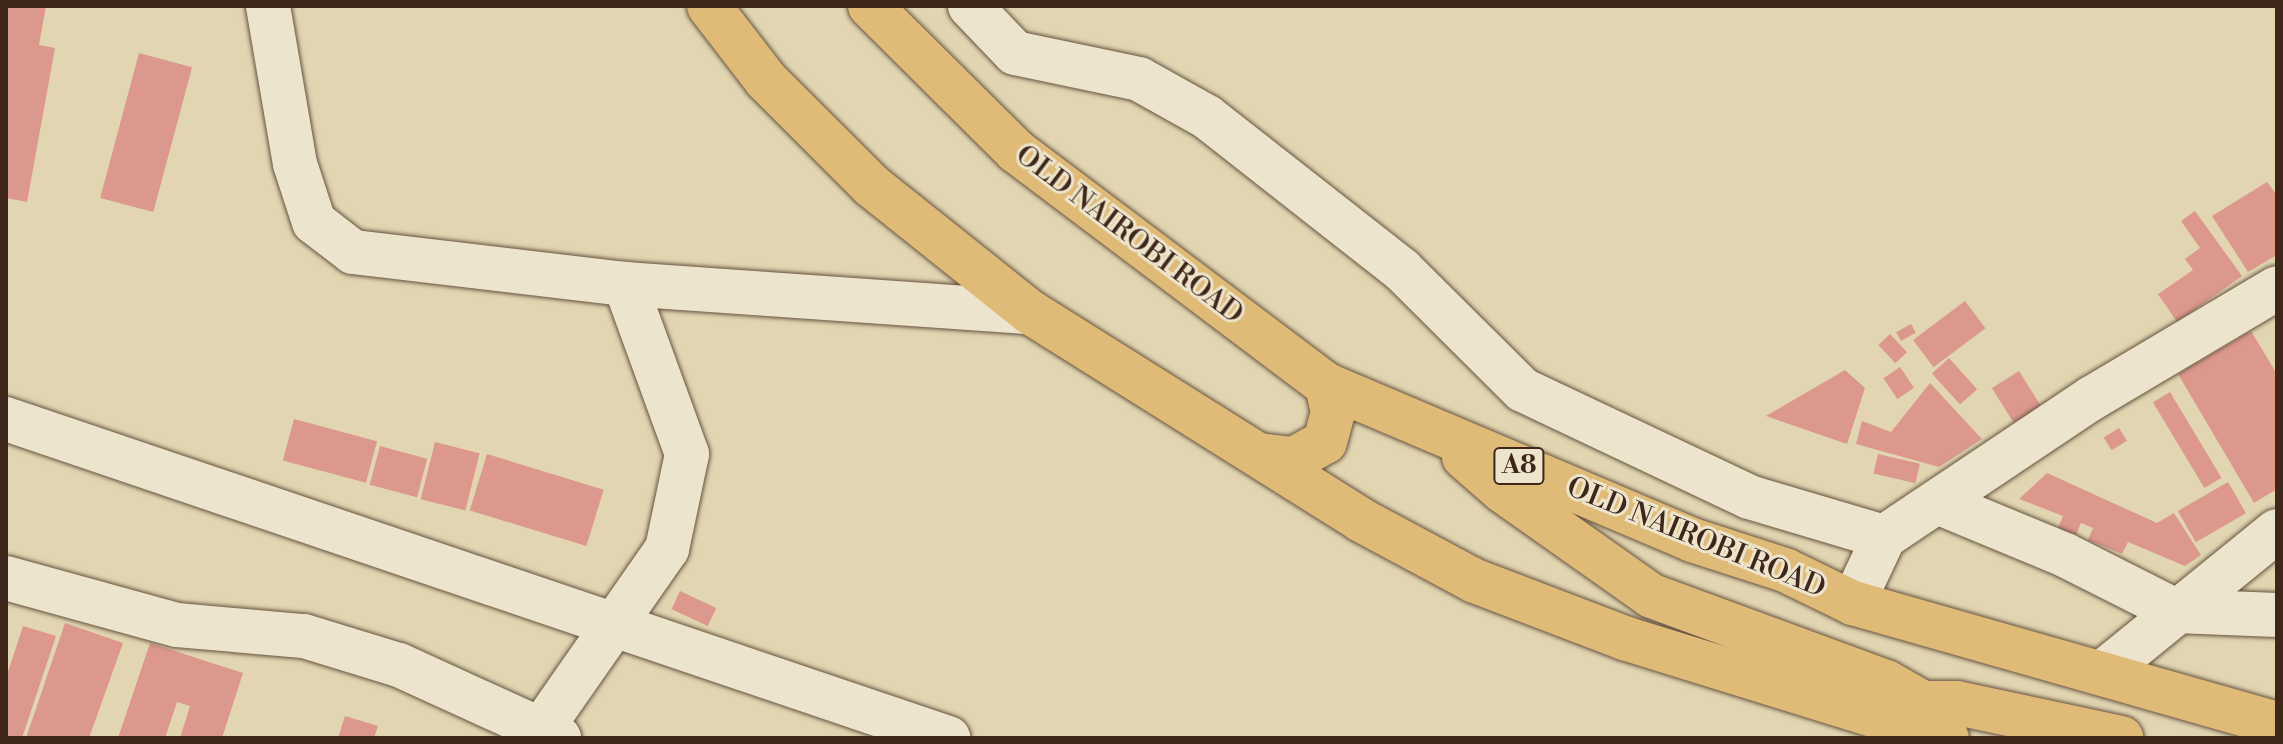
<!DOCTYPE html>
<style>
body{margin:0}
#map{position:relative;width:2283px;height:744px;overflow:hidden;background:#e1d6b1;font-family:"Libre Bodoni",serif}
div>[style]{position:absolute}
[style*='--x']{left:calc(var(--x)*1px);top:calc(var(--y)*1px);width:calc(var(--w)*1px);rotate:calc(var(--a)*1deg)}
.building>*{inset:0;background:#dc988c;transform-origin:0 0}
.roads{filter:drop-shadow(0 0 2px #675240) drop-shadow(0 0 2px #675240)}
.minor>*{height:44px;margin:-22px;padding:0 22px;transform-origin:22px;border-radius:22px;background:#ece4cc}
.highway>*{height:44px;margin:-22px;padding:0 22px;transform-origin:22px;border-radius:22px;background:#e0bb78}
span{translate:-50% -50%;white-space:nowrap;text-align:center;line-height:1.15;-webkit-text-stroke:6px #ece4cc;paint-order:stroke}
.shield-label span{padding:2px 6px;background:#ece4cc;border:2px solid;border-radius:6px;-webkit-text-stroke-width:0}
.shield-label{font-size:26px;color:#3e261a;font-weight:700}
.street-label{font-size:28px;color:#3e261a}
.frame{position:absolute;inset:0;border:8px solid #3e261a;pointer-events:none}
</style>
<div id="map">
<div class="building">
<i style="clip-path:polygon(6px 6px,46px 6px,39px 45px,55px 48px,27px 202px,6px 198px)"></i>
<i style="left:139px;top:53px;width:55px;height:150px;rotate:15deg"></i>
<i style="clip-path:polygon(2267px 182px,2277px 195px,2277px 255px,2248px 272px,2212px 216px)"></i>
<i style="clip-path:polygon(2195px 211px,2242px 276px,2177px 322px,2158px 294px,2193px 270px,2185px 259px,2200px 248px,2181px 221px)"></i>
<i style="left:1965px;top:301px;width:34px;height:65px;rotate:53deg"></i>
<i style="left:1911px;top:324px;width:10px;height:17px;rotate:61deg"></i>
<i style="clip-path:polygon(2251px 331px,2277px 374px,2277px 489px,2254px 503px,2178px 374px)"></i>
<i style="left:1890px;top:334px;width:25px;height:16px;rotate:47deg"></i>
<i style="left:1949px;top:358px;width:42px;height:23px;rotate:48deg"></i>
<i style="left:1900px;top:367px;width:25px;height:20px;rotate:56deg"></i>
<i style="clip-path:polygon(1845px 370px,1865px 388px,1847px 444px,1766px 416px)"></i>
<i style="left:2019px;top:371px;width:41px;height:32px;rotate:58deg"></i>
<i style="clip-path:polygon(1930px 383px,1982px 439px,1939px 467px,1856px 444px,1862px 421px,1891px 432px)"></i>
<i style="left:2170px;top:392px;width:100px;height:20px;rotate:59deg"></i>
<i style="left:294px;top:419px;width:86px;height:43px;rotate:15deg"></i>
<i style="left:2119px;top:428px;width:15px;height:18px;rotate:58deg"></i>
<i style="left:435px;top:442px;width:46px;height:59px;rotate:14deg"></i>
<i style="left:380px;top:446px;width:49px;height:40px;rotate:15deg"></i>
<i style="left:487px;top:454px;width:122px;height:59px;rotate:17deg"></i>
<i style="left:1878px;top:454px;width:43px;height:20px;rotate:13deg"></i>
<i style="clip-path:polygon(2047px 473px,2157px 523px,2174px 513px,2201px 555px,2185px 566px,2128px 542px,2122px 554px,2088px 540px,2093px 528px,2081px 523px,2076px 535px,2058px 528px,2063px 516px,2019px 499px)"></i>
<i style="left:2228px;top:482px;width:36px;height:58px;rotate:60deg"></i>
<i style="left:680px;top:591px;width:40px;height:20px;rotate:25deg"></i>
<i style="clip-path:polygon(65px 623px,123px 643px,89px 738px,26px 738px)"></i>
<i style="clip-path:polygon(23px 626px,56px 636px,22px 738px,6px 738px,6px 678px)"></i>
<i style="clip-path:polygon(150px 643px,243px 673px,222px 738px,180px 738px,190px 706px,177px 702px,165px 738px,118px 738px)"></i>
<i style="clip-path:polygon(345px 716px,378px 726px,374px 738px,338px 738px)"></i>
</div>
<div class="roads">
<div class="minor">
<i style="--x:268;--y:6;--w:160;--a:80.3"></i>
<i style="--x:295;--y:164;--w:61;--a:71.9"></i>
<i style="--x:314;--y:222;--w:49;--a:37.6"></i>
<i style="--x:353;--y:252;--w:274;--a:6.7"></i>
<i style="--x:625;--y:284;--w:406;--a:4"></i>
<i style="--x:970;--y:6;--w:65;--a:46.2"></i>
<i style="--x:1015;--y:53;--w:127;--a:11.8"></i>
<i style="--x:1139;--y:79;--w:78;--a:29.2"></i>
<i style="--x:1207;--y:117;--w:248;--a:38.1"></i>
<i style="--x:1402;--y:270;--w:170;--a:44.8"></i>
<i style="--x:1523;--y:390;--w:250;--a:25.3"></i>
<i style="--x:1749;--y:497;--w:141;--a:16.5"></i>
<i style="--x:6;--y:419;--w:995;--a:18.71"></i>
<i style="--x:1937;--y:502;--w:139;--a:22.5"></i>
<i style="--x:2065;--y:555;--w:124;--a:26.8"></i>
<i style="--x:2176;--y:611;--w:101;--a:2.3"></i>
<i style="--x:6;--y:578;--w:177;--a:15.4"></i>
<i style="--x:177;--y:625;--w:127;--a:5"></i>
<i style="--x:304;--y:636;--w:99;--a:17"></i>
<i style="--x:399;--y:665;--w:176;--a:24.5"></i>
<i style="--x:1853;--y:603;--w:73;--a:-64.8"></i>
<i style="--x:1884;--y:537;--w:250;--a:-33.8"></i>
<i style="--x:2092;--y:398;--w:215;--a:-30.7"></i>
<i style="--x:2102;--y:673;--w:225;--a:-39.1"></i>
<i style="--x:535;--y:738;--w:231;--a:-55.1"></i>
<i style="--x:667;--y:549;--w:97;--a:-78.1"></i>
<i style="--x:687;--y:454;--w:181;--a:-110"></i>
</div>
<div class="highway">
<i style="--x:709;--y:6;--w:93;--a:52.4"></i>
<i style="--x:766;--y:80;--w:150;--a:45"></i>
<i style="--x:872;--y:186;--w:202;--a:38.6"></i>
<i style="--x:1030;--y:312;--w:391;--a:32.1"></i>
<i style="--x:1361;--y:520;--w:129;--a:28.2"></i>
<i style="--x:1475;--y:581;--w:160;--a:20.9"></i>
<i style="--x:1624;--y:638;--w:338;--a:17.2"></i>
<i style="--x:870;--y:6;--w:206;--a:44.8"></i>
<i style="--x:1016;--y:151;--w:389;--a:37"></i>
<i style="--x:1327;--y:385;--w:397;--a:23"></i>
<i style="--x:1692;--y:540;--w:98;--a:17.9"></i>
<i style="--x:1785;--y:570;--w:76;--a:25.9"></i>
<i style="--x:1853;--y:603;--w:441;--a:15.9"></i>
<i style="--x:1259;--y:455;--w:35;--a:7"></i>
<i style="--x:1294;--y:459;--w:35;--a:-29"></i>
<i style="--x:1325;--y:442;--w:30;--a:-75"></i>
<i style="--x:1333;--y:413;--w:29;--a:-102"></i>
<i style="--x:1464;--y:457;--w:52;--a:41.1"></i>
<i style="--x:1503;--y:491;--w:182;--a:35.2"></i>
<i style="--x:1652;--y:596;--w:249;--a:20.2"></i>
<i style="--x:1886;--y:682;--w:43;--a:29.6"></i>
<i style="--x:1923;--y:703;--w:34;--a:71"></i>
<i style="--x:1901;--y:721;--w:28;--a:-39"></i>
<i style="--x:1923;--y:703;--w:34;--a:0"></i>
<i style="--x:1957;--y:703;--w:168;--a:12"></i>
</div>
</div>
<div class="shield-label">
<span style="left:1519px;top:466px">A8</span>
</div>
<div class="street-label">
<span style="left:1129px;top:235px;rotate:37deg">OLD NAIROBI ROAD</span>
<span style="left:1696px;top:538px;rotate:22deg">OLD NAIROBI ROAD</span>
</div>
<div class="frame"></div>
</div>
